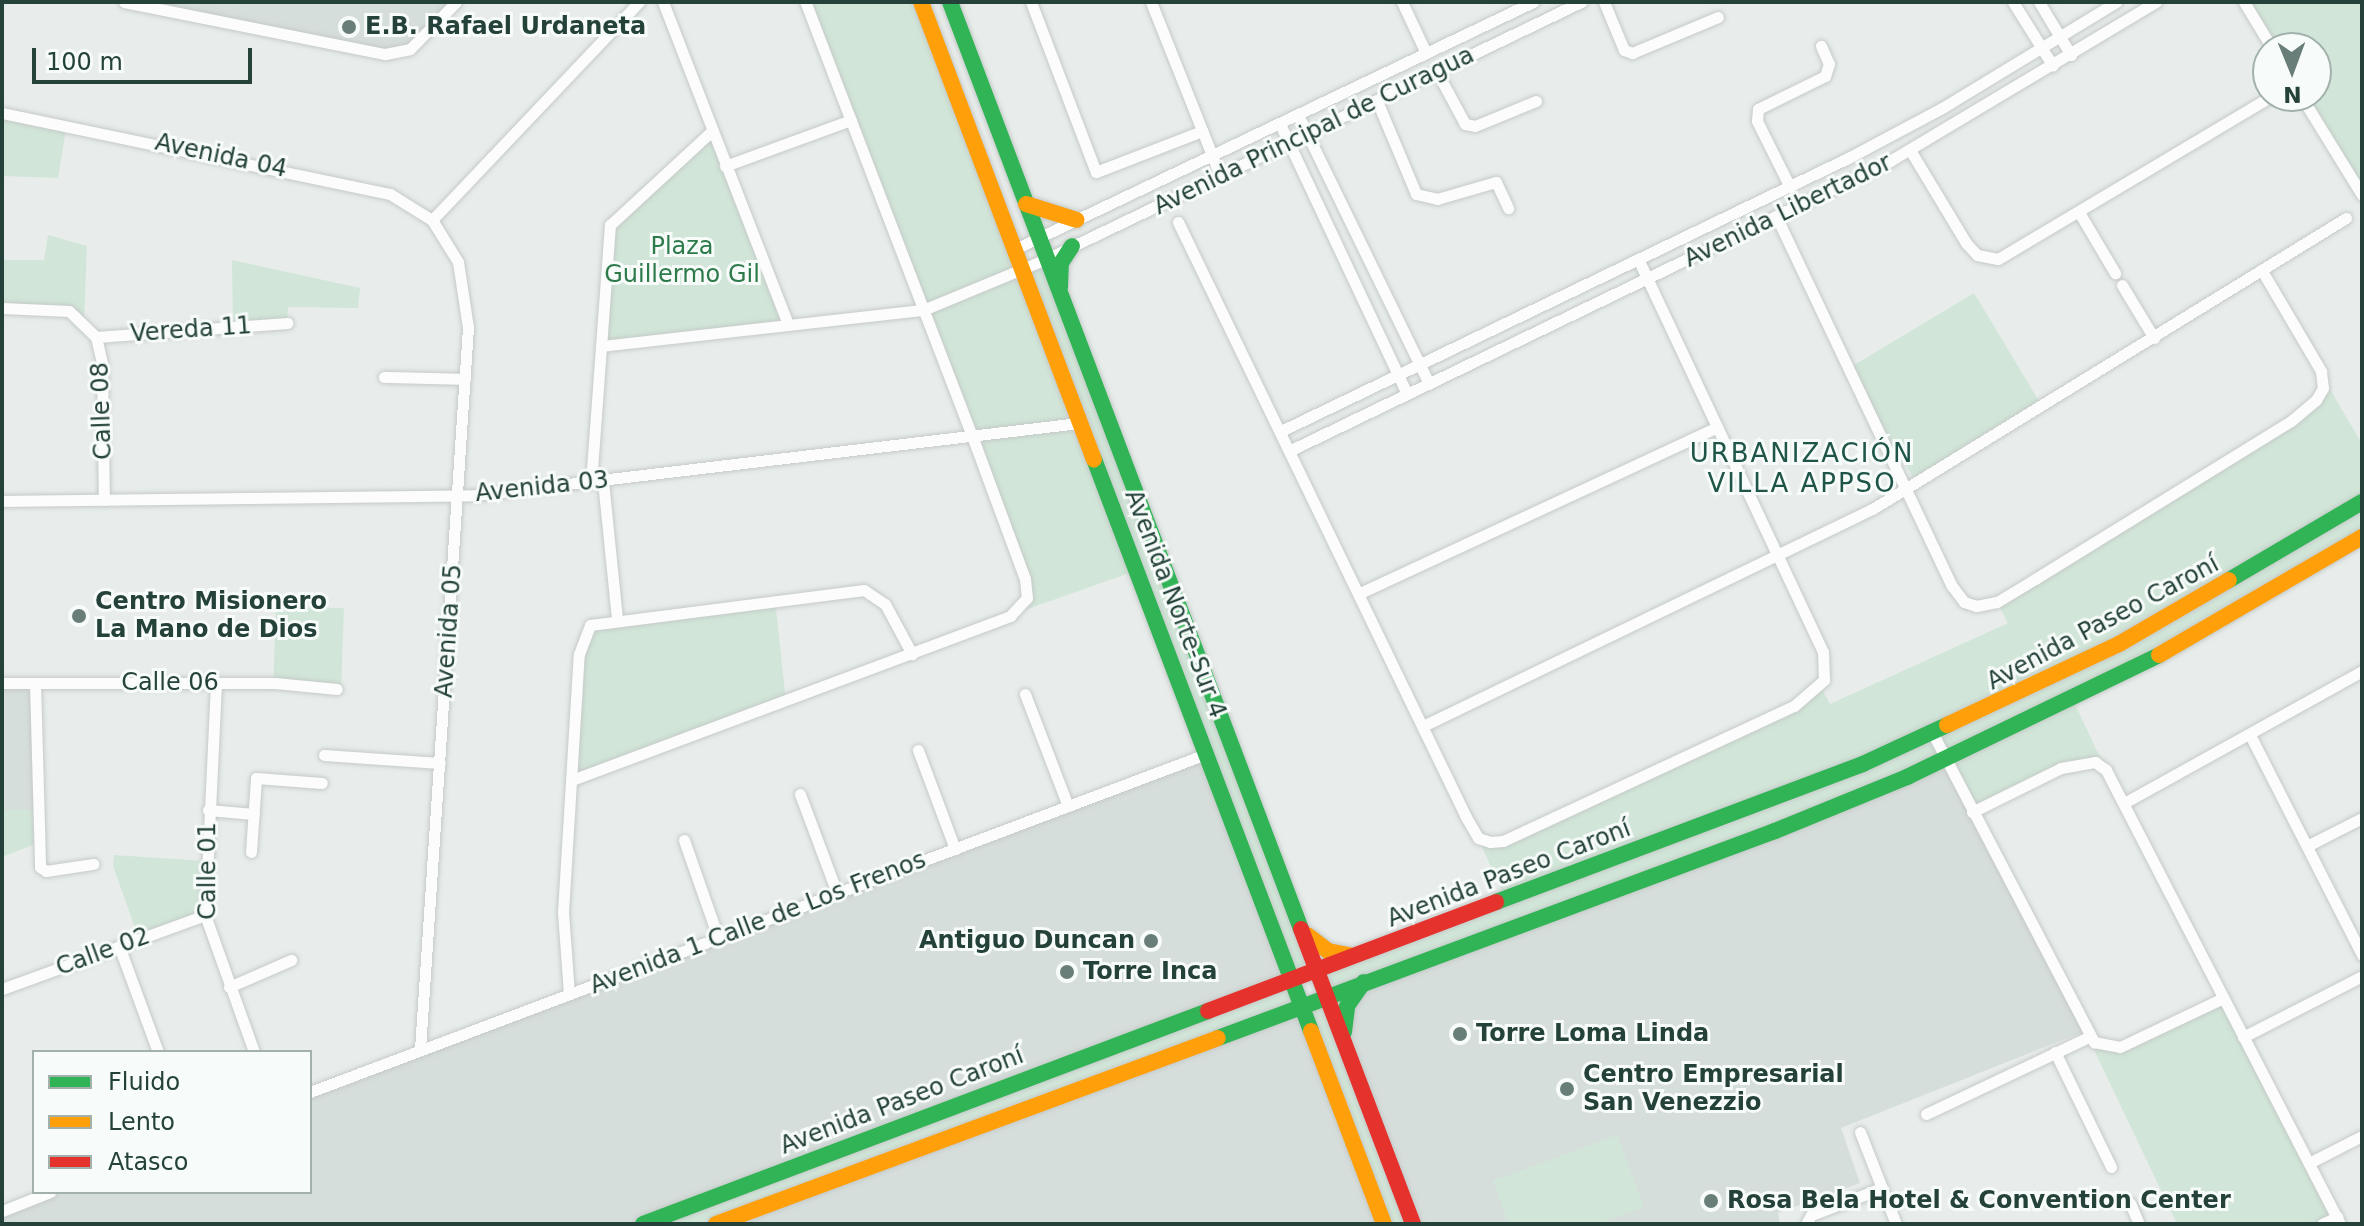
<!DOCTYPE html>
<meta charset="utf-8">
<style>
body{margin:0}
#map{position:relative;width:2364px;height:1226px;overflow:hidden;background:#e8edeb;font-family:"DejaVu Sans",sans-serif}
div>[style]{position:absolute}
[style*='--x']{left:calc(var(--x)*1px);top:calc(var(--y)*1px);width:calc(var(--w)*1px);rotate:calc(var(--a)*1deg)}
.built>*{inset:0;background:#d6dedb;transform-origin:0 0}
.green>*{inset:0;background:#d1e6d8;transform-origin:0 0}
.roads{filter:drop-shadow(0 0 2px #c5cac8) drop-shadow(0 0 2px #c5cac8)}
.street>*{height:11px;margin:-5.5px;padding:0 5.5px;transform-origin:5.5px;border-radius:5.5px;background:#fcfcfc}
.fast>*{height:16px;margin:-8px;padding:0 8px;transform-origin:8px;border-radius:8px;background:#30b455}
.slow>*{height:16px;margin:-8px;padding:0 8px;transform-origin:8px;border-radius:8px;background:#ff9f0a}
.jam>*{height:16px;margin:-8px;padding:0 8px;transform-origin:8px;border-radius:8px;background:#e5322d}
.dots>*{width:22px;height:22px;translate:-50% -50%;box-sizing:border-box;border:4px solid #f7fbf9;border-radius:50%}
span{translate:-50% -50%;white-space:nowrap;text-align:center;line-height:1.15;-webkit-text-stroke:6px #f7fbf9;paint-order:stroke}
.poi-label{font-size:24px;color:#24423a;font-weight:700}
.left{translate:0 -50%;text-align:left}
.right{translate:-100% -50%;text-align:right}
.street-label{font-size:24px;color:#24423a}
.park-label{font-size:24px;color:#2d7a4b}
.neighbourhood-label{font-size:26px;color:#1f5548;letter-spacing:2px}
.frame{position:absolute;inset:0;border:4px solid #24423a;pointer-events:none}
.legend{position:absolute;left:32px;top:1050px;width:280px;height:144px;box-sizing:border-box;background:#f7fbf9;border:2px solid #a3b1ad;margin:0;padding:10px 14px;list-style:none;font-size:24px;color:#24423a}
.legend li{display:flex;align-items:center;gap:16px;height:40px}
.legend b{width:40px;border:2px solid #a3b1ad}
.north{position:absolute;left:2252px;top:32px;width:80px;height:80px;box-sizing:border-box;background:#f7fbf9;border:2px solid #a3b1ad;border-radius:50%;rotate:179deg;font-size:22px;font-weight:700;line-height:32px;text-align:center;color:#24423a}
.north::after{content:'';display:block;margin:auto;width:28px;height:36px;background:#697e78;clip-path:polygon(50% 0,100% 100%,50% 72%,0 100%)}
.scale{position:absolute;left:32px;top:48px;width:220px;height:36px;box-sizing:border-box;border:4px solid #24423a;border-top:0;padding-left:10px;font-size:24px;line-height:28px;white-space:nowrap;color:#24423a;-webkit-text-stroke:6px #f7fbf9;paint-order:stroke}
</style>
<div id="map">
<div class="built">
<i style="clip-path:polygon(124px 2px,456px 2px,436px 24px,395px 54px)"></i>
<i style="left:2px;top:683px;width:33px;height:127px"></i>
<i style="clip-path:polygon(1206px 754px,1293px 980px,643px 1224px,2px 1224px,2px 1211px,50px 1192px,310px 1192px,310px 1092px)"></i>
<i style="clip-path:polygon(1946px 760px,2085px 1031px,1841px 1128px,1860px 1183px,1778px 1213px,1780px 1224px,1413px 1224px,1327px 994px)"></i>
<i style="clip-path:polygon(1302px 1004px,1384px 1224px,716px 1224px)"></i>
</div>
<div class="green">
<i style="clip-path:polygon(evenodd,805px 2px,921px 2px,1022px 269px,1046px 259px,1319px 971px,1506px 900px,1478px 838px,1490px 842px,1580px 806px,1821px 687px,1830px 704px,2008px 623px,1997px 602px,2304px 411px,2323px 377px,2362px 444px,2362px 537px,2073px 700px,2106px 770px,2086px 762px,1972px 812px,1946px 760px,1328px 994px,1413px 1224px,1384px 1224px,1302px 1004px,716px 1224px,643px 1224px,1293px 980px,1135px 571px,1019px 612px,1027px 598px,805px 2px,1319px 972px,1327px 994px,1302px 1004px,1293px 980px,1319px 972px)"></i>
<i style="clip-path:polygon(2244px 2px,2362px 2px,2362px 195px,2301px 96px,2316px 96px,2316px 48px,2272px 48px)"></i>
<i style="clip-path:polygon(2px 113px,67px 124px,58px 178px,2px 176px)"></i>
<i style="clip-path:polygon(712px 131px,788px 325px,601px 346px,608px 233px)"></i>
<i style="clip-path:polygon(48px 235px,87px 246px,84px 321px,79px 316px,2px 308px,2px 260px,44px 260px)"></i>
<i style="clip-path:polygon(232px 260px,360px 288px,358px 308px,288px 307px,287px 323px,233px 327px)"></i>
<i style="left:1974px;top:293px;width:133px;height:147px;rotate:59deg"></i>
<i style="clip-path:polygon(775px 599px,786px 702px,572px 780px,585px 630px)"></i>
<i style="left:276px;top:606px;width:68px;height:77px;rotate:2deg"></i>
<i style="clip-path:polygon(2px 810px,36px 810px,36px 844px,2px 857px)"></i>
<i style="clip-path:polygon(114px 855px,205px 861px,205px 915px,139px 939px,113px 866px)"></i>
<i style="clip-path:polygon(2223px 998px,2337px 1217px,2322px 1224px,2177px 1224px,2085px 1031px,2107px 1047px)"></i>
<i style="clip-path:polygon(1617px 1135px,1644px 1207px,1598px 1224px,1509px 1224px,1493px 1181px)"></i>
</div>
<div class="roads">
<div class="street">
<i style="--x:124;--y:2;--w:266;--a:11.3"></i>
<i style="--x:385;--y:54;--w:25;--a:-11"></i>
<i style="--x:410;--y:49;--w:66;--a:-45.6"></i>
<i style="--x:663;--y:2;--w:346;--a:68.8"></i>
<i style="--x:1031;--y:2;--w:182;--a:69.1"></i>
<i style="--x:1096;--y:172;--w:114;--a:-21.1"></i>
<i style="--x:1151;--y:2;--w:186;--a:68.3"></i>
<i style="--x:1402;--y:2;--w:56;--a:64.8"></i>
<i style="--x:1604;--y:2;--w:52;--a:67.4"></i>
<i style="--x:1624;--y:50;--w:9;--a:21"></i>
<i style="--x:1632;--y:53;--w:93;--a:-22.7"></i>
<i style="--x:2013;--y:2;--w:75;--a:58"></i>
<i style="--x:2039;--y:2;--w:62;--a:58.9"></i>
<i style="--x:2244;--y:2;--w:54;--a:58.7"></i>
<i style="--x:1437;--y:72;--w:59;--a:61.7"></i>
<i style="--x:1465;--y:124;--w:10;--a:11"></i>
<i style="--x:1475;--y:126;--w:66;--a:-22.3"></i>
<i style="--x:2301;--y:96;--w:116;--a:58.4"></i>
<i style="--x:1377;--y:101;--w:101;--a:67.2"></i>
<i style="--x:1416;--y:194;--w:22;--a:13"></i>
<i style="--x:1437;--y:199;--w:61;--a:-16.1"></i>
<i style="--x:1496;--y:182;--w:29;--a:65"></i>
<i style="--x:2;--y:113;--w:396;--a:11.8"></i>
<i style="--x:390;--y:194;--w:49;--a:31.8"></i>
<i style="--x:432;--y:220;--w:49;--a:58.2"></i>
<i style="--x:458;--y:262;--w:66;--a:81.3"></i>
<i style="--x:468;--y:327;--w:725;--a:93.8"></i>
<i style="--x:1298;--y:115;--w:299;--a:64"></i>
<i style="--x:1280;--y:124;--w:298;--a:64.8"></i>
<i style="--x:1910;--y:150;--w:109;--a:58.9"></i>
<i style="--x:1966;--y:243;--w:16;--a:47"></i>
<i style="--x:1977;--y:255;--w:21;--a:11"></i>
<i style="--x:1998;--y:259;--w:318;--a:-30.8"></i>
<i style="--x:725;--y:166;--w:134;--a:-20.1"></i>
<i style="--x:1790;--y:187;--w:74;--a:-116.6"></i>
<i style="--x:1757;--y:121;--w:12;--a:-85"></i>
<i style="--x:1758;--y:109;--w:75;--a:-26.2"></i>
<i style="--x:1825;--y:76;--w:13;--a:-72"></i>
<i style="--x:1829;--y:64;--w:20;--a:-114"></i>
<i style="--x:2080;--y:214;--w:69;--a:59.3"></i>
<i style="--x:1777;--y:218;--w:407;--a:64.6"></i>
<i style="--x:1952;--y:586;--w:20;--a:53"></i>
<i style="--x:1964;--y:602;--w:13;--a:18"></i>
<i style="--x:1976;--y:606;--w:21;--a:-11"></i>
<i style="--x:1997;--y:602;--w:44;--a:-31.2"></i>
<i style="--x:2035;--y:579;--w:301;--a:-31.7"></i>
<i style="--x:2291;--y:421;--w:33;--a:-40"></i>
<i style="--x:2316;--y:400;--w:14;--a:-60"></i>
<i style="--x:2323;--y:388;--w:17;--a:-97"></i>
<i style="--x:2321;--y:371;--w:116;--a:-120.5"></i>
<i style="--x:432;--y:220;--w:301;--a:-46.5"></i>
<i style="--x:1178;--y:222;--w:661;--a:64.17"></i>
<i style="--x:1466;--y:817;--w:24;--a:60"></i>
<i style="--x:1478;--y:838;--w:13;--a:18"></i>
<i style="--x:1490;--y:842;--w:13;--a:-4"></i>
<i style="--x:1503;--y:841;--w:321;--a:-24.9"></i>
<i style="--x:1794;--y:706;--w:40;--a:-41"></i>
<i style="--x:1824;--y:680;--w:28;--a:-92"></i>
<i style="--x:1823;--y:652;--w:432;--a:-115.2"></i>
<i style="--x:1015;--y:249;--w:574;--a:-25.49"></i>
<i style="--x:2122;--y:285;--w:62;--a:58.9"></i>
<i style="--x:2;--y:308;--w:67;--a:2.6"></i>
<i style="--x:69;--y:311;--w:37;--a:44"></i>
<i style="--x:96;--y:337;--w:28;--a:77"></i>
<i style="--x:102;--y:364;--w:136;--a:89.2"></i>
<i style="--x:96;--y:337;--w:192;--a:-4.2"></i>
<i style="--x:601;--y:346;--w:324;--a:-6.4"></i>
<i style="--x:923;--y:310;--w:133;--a:-22.5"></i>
<i style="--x:1046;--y:259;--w:594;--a:-25.66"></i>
<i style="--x:384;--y:377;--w:81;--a:1.4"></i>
<i style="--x:1281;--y:431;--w:629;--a:-25.71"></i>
<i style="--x:1848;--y:158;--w:106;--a:-28"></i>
<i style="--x:1942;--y:108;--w:204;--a:-31.3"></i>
<i style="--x:1291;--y:450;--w:665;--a:-25.76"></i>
<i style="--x:1890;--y:161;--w:310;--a:-30.9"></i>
<i style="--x:603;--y:481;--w:138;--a:84.2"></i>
<i style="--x:591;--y:483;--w:259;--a:-85.8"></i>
<i style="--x:610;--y:225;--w:139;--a:-42.7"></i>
<i style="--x:2;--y:501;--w:473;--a:-0.7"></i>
<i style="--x:475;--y:495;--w:608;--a:-6.8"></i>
<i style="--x:1360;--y:593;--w:394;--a:-24.9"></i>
<i style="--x:2;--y:683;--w:273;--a:0"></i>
<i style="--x:275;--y:683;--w:62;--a:5.5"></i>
<i style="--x:35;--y:683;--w:184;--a:88.4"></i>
<i style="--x:40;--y:867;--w:7;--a:34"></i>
<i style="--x:46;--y:871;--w:48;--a:-8.5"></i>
<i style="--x:216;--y:683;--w:232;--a:92.7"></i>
<i style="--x:205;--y:915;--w:145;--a:70.3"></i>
<i style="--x:1025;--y:694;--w:120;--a:69"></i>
<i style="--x:1423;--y:726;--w:501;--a:-25.8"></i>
<i style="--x:1874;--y:508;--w:554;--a:-31.57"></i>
<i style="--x:1933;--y:734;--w:348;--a:62.4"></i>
<i style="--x:2094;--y:1042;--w:26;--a:11"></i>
<i style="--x:2120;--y:1047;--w:114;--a:-25.4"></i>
<i style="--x:2250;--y:735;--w:247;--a:63"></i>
<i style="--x:918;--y:750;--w:106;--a:69.5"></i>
<i style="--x:324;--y:755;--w:116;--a:3.9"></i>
<i style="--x:572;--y:780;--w:468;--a:-20.5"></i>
<i style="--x:1010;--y:616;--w:25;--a:-47"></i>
<i style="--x:1027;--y:598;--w:19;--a:-96"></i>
<i style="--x:1025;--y:579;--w:153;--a:-110.3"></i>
<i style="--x:972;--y:436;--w:465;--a:-111"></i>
<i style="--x:800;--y:794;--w:106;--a:69.5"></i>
<i style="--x:2124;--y:803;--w:272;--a:-29"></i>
<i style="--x:208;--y:810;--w:46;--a:5"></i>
<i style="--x:1972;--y:812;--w:99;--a:-26.3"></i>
<i style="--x:2061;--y:768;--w:35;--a:-10"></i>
<i style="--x:2095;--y:762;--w:14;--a:36"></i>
<i style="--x:2106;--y:770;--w:511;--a:62.73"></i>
<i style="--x:684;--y:840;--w:103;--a:70.7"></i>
<i style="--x:2307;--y:846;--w:62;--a:-27"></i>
<i style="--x:251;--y:852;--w:74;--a:-86.1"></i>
<i style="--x:256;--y:778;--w:66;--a:4.3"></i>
<i style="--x:119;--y:946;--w:113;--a:69.8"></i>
<i style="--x:229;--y:987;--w:68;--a:-23.5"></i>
<i style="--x:2;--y:989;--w:216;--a:-20"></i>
<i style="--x:569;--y:994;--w:82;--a:-94.2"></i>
<i style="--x:563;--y:912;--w:258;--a:-86.5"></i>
<i style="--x:579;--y:654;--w:31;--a:-69"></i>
<i style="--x:590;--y:625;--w:276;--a:-7.3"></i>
<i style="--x:864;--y:590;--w:25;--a:34"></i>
<i style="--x:885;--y:604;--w:57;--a:61.6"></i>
<i style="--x:2243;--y:1037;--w:134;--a:-27.1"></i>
<i style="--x:2055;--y:1052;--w:128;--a:64"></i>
<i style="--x:310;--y:1092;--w:958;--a:-20.67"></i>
<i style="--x:1926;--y:1114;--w:180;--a:-25.3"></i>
<i style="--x:1860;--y:1132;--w:99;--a:68.6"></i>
<i style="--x:2309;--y:1163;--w:59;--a:-27"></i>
<i style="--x:2130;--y:1203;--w:23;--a:67"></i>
<i style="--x:2;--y:1211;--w:52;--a:-21.6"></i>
<i style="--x:1806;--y:1224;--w:10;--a:-61"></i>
<i style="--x:1811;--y:1215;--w:76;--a:-20.8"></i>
<i style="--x:2322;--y:1224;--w:17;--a:-25"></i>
</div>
<div class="fast">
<i style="--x:950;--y:2;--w:991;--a:69.26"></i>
<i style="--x:1060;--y:287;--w:24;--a:-88"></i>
<i style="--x:1061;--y:263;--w:20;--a:-57"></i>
<i style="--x:1094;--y:459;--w:612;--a:69.22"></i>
<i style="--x:2229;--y:580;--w:154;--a:-30.4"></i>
<i style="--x:1496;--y:902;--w:392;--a:-20.6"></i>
<i style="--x:1863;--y:764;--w:93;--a:-24.9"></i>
<i style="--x:1344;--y:1032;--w:26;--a:-83"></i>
<i style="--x:1347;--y:1006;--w:29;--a:-55"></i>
<i style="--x:1218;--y:1038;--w:594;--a:-20.39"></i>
<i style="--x:1775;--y:831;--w:143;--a:-22.2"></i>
<i style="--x:1907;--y:777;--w:280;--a:-25.8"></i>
<i style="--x:643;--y:1224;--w:604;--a:-20.66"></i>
</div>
<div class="slow">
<i style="--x:921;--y:2;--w:489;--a:69.3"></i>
<i style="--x:1026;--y:204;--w:53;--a:17.4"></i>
<i style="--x:2159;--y:655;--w:235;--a:-30.2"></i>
<i style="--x:1947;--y:725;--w:190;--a:-25.2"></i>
<i style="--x:2119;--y:644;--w:127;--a:-30.2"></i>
<i style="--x:1307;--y:935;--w:26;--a:37"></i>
<i style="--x:1328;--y:951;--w:25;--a:11"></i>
<i style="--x:1311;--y:1031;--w:206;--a:69.3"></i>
<i style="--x:716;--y:1224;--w:535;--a:-20.33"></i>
</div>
<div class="jam">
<i style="--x:1301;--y:929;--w:316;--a:69.2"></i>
<i style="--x:1208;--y:1011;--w:308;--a:-20.7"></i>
</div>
</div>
<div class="dots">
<i style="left:349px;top:27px;background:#697e78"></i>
<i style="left:79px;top:616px;background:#697e78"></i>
<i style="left:1151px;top:941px;background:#697e78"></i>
<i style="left:1067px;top:972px;background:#697e78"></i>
<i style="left:1460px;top:1034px;background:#697e78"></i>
<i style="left:1567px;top:1089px;background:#697e78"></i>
<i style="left:1711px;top:1201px;background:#697e78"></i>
</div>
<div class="poi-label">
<span class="left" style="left:365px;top:27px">E.B. Rafael Urdaneta</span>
<span class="left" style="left:95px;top:616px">Centro Misionero<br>La Mano de Dios</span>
<span class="right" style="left:1135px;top:941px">Antiguo Duncan</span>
<span class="left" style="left:1083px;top:972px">Torre Inca</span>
<span class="left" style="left:1476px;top:1034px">Torre Loma Linda</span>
<span class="left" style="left:1583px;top:1089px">Centro Empresarial<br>San Venezzio</span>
<span class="left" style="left:1727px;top:1201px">Rosa Bela Hotel &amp; Convention Center</span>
</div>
<div class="street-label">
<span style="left:1314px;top:131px;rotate:-26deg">Avenida Principal de Curagua</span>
<span style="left:221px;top:156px;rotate:12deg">Avenida 04</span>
<span style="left:1788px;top:211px;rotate:-26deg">Avenida Libertador</span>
<span style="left:191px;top:330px;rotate:-4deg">Vereda 11</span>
<span style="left:102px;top:411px;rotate:-92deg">Calle 08</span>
<span style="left:542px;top:487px;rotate:-6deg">Avenida 03</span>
<span style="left:1175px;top:604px;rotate:69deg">Avenida Norte-Sur 4</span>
<span style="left:2103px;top:623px;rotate:-28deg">Avenida Paseo Caroní</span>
<span style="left:449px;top:631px;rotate:-86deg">Avenida 05</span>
<span style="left:170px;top:683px">Calle 06</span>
<span style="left:208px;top:871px;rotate:-90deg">Calle 01</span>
<span style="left:1509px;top:874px;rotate:-21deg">Avenida Paseo Caroní</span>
<span style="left:758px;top:923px;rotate:-21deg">Avenida 1 Calle de Los Frenos</span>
<span style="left:103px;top:952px;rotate:-20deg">Calle 02</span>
<span style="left:902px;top:1101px;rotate:-21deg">Avenida Paseo Caroní</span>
</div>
<div class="park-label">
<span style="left:682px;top:261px">Plaza<br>Guillermo Gil</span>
</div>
<div class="neighbourhood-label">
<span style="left:1802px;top:469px">URBANIZACIÓN<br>VILLA APPSO</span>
</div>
<div class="frame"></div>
<ul class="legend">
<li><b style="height:10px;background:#30b455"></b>Fluido</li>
<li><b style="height:10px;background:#ff9f0a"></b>Lento</li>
<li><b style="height:10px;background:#e5322d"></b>Atasco</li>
</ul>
<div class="north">N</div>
<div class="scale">100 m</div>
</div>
